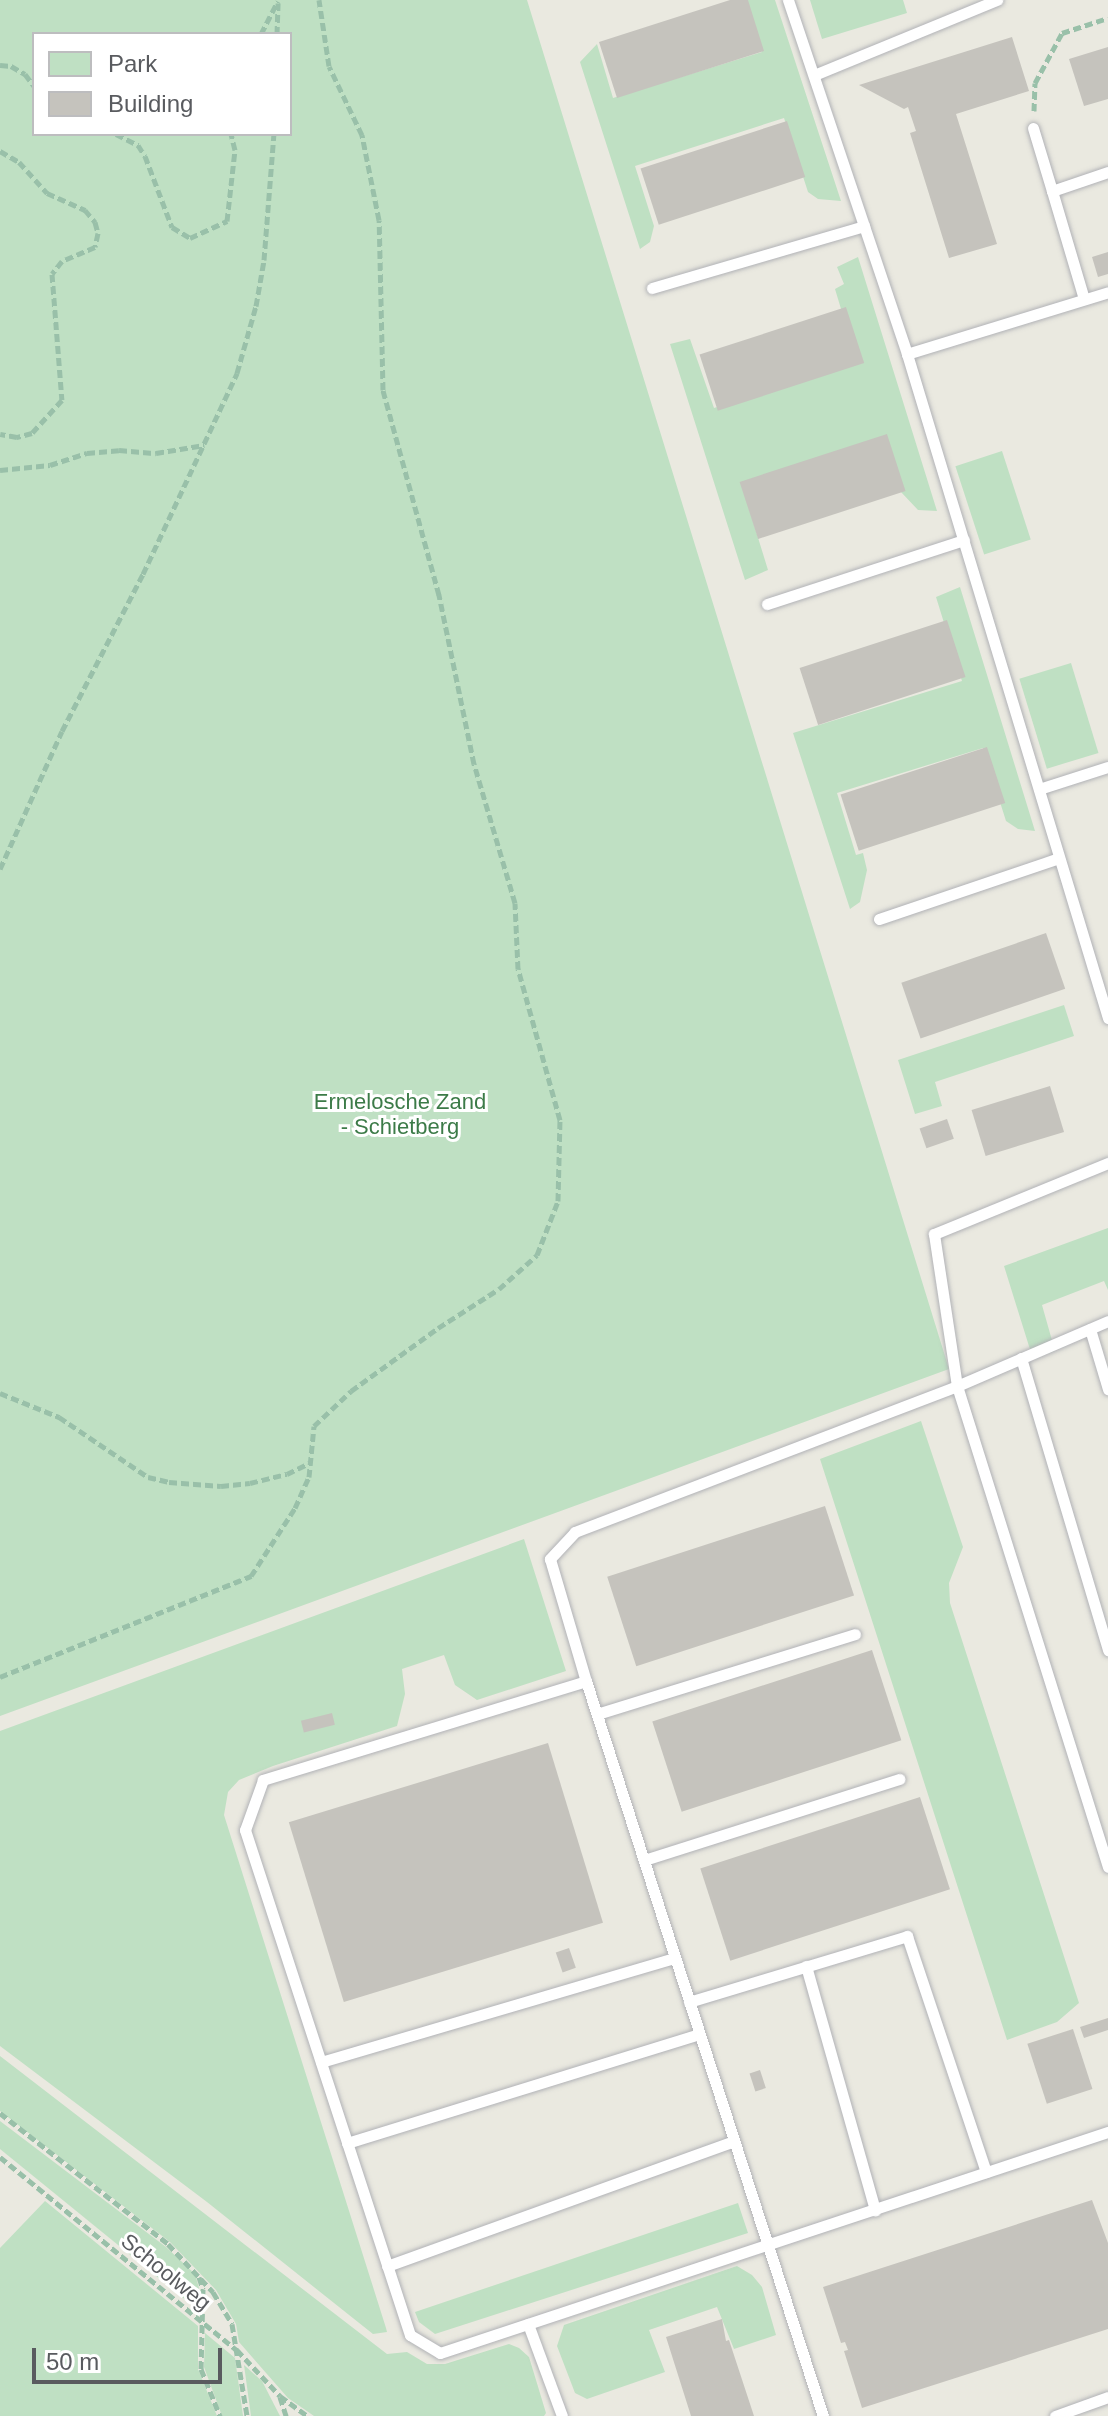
<!DOCTYPE html>
<style>
body{margin:0}
#map{position:relative;width:1108px;height:2416px;overflow:hidden;background:#eae9e0;font-family:Helvetica,sans-serif}
div>[style]{position:absolute}
[style*='--x']{left:calc(var(--x)*1px);top:calc(var(--y)*1px);width:calc(var(--w)*1px);rotate:calc(var(--a)*1deg)}
.green>*{inset:0;background:#bfe0c3;transform-origin:0 0}
.building>*{inset:0;background:#c5c3bd;transform-origin:0 0}
.path>*{height:5px;margin-top:-2.5px;transform-origin:0;background:repeating-linear-gradient(90deg,#99c0a9 0 8px,transparent 0 12px)}
.roads{filter:drop-shadow(0 0 2px #b1b2b6) drop-shadow(0 0 2px #b1b2b6)}
.lane>*{height:11px;margin:-5.5px;padding:0 5.5px;transform-origin:5.5px;border-radius:5.5px;background:#fff}
span{translate:-50% -50%;white-space:nowrap;text-align:center;line-height:1.15;-webkit-text-stroke:6px #fff;paint-order:stroke}
.park-label{font-size:22px;color:#3c7b48}
.street-label{font-size:22px;color:#595b5f}
.legend{position:absolute;left:32px;top:32px;width:260px;height:104px;box-sizing:border-box;background:#fff;border:2px solid #bdbdbf;margin:0;padding:10px 14px;list-style:none;font-size:24px;color:#595b5f}
.legend li{display:flex;align-items:center;gap:16px;height:40px}
.legend b{width:40px;border:2px solid #bdbdbf}
.scale{position:absolute;left:32px;top:2348px;width:190px;height:36px;box-sizing:border-box;border:4px solid #595b5f;border-top:0;padding-left:10px;font-size:24px;line-height:28px;white-space:nowrap;color:#595b5f;-webkit-text-stroke:6px #fff;paint-order:stroke}
</style>
<div id="map">
<div class="green">
<i style="clip-path:polygon(evenodd,0 0,527px 0,949px 1369px,0 1716px,0 0,34px 34px,290px 34px,290px 134px,34px 134px,34px 34px)"></i>
<i style="clip-path:polygon(747px 0,775px 0,841px 201px,818px 199px,808px 192px,784px 118px,635px 166px,654px 226px,650px 242px,640px 249px,580px 62px,597px 44px,613px 98px,762px 52px)"></i>
<i style="clip-path:polygon(810px 0,903px 0,907px 13px,822px 39px)"></i>
<i style="clip-path:polygon(858px 257px,937px 511px,918px 510px,901px 492px,742px 486px,768px 570px,745px 580px,670px 344px,690px 339px,714px 408px,857px 362px,835px 289px,844px 284px,837px 267px)"></i>
<i style="left:1002px;top:451px;width:93px;height:49px;rotate:72deg"></i>
<i style="clip-path:polygon(960px 587px,1035px 831px,1018px 829px,1006px 821px,983px 748px,837px 793px,856px 855px,863px 853px,867px 870px,860px 902px,850px 909px,793px 733px,962px 681px,936px 597px)"></i>
<i style="left:1071px;top:663px;width:94px;height:54px;rotate:73deg"></i>
<i style="clip-path:polygon(1064px 1005px,1074px 1036px,935px 1082px,942px 1106px,915px 1114px,898px 1060px)"></i>
<i style="clip-path:polygon(1108px 1228px,1108px 1290px,1104px 1281px,1042px 1305px,1055px 1351px,1033px 1359px,1004px 1266px)"></i>
<i style="clip-path:polygon(921px 1421px,963px 1547px,949px 1583px,950px 1603px,1079px 2003px,1057px 2022px,1007px 2040px,820px 1459px)"></i>
<i style="clip-path:polygon(524px 1539px,566px 1671px,477px 1700px,455px 1685px,444px 1655px,402px 1669px,405px 1694px,397px 1726px,273px 1766px,239px 1780px,228px 1792px,224px 1815px,386px 2328px,387px 2332px,373px 2334px,207px 2202px,0 2046px,0 1731px)"></i>
<i style="clip-path:polygon(0 2056px,387px 2354px,407px 2352px,427px 2364px,445px 2364px,509px 2344px,519px 2348px,529px 2357px,546px 2413px,544px 2416px,314px 2416px,288px 2398px,239px 2342px,236px 2324px,216px 2290px,170px 2242px,0 2111px)"></i>
<i style="clip-path:polygon(0 2121px,166px 2247px,195px 2274px,199px 2288px,198px 2310px,0 2149px)"></i>
<i style="clip-path:polygon(45px 2201px,198px 2326px,198px 2369px,217px 2416px,0 2416px,0 2248px)"></i>
<i style="clip-path:polygon(738px 2203px,748px 2233px,435px 2334px,419px 2322px,415px 2312px)"></i>
<i style="clip-path:polygon(737px 2266px,752px 2275px,762px 2287px,776px 2335px,734px 2349px,717px 2307px,649px 2330px,665px 2372px,587px 2399px,575px 2393px,557px 2346px,564px 2325px)"></i>
<i style="clip-path:polygon(205px 2333px,235px 2358px,243px 2416px,222px 2416px,204px 2367px)"></i>
<i style="clip-path:polygon(244px 2365px,262px 2381px,280px 2416px,251px 2416px)"></i>
</div>
<div class="building">
<i style="clip-path:polygon(730px 0,748px 0,764px 51px,617px 98px,599px 42px)"></i>
<i style="clip-path:polygon(1012px 37px,1029px 91px,956px 114px,997px 244px,949px 258px,910px 133px,916px 131px,908px 107px,904px 109px,859px 85px)"></i>
<i style="clip-path:polygon(1108px 47px,1108px 99px,1084px 106px,1069px 59px)"></i>
<i style="left:787px;top:121px;width:59px;height:154px;rotate:72deg"></i>
<i style="clip-path:polygon(1108px 252px,1108px 274px,1098px 277px,1092px 257px)"></i>
<i style="left:846px;top:307px;width:59px;height:154px;rotate:72deg"></i>
<i style="left:887px;top:434px;width:60px;height:155px;rotate:72deg"></i>
<i style="left:947px;top:620px;width:60px;height:155px;rotate:72deg"></i>
<i style="left:987px;top:747px;width:59px;height:154px;rotate:72deg"></i>
<i style="left:1046px;top:933px;width:59px;height:153px;rotate:71deg"></i>
<i style="left:1050px;top:1086px;width:48px;height:82px;rotate:73deg"></i>
<i style="left:947px;top:1119px;width:21px;height:29px;rotate:71deg"></i>
<i style="left:825px;top:1506px;width:94px;height:229px;rotate:72deg"></i>
<i style="left:872px;top:1650px;width:95px;height:231px;rotate:72deg"></i>
<i style="left:332px;top:1713px;width:12px;height:32px;rotate:76deg"></i>
<i style="left:548px;top:1743px;width:188px;height:271px;rotate:73deg"></i>
<i style="left:920px;top:1797px;width:97px;height:231px;rotate:72deg"></i>
<i style="left:569px;top:1948px;width:21px;height:14px;rotate:71deg"></i>
<i style="clip-path:polygon(1108px 2018px,1108px 2030px,1084px 2038px,1080px 2027px)"></i>
<i style="left:1073px;top:2029px;width:63px;height:48px;rotate:72deg"></i>
<i style="left:760px;top:2070px;width:19px;height:11px;rotate:72deg"></i>
<i style="clip-path:polygon(1092px 2200px,1108px 2243px,1108px 2329px,862px 2408px,844px 2351px,848px 2350px,845px 2342px,841px 2343px,823px 2287px)"></i>
<i style="clip-path:polygon(722px 2319px,726px 2341px,729px 2340px,754px 2416px,691px 2416px,666px 2337px)"></i>
</div>
<div class="path">
<i style="--x:261;--y:34;--w:37;--a:-63"></i>
<i style="--x:277;--y:34;--w:31;--a:-88"></i>
<i style="--x:0;--y:65;--w:11;--a:5"></i>
<i style="--x:11;--y:66;--w:16;--a:30"></i>
<i style="--x:25;--y:74;--w:15;--a:53"></i>
<i style="--x:1034;--y:111;--w:28;--a:-88"></i>
<i style="--x:1035;--y:83;--w:57;--a:-61.6"></i>
<i style="--x:1062;--y:33;--w:48;--a:-18.1"></i>
<i style="--x:116;--y:134;--w:25;--a:27"></i>
<i style="--x:138;--y:145;--w:13;--a:58"></i>
<i style="--x:145;--y:156;--w:76;--a:69.2"></i>
<i style="--x:172;--y:227;--w:21;--a:31"></i>
<i style="--x:190;--y:238;--w:41;--a:-24.7"></i>
<i style="--x:227;--y:221;--w:71;--a:-83.6"></i>
<i style="--x:235;--y:150;--w:16;--a:-104"></i>
<i style="--x:0;--y:151;--w:22;--a:30"></i>
<i style="--x:19;--y:162;--w:42;--a:47.9"></i>
<i style="--x:47;--y:193;--w:42;--a:24.1"></i>
<i style="--x:85;--y:210;--w:16;--a:50"></i>
<i style="--x:95;--y:222;--w:11;--a:75"></i>
<i style="--x:98;--y:233;--w:14;--a:102"></i>
<i style="--x:95;--y:247;--w:36;--a:157"></i>
<i style="--x:62;--y:261;--w:16;--a:128"></i>
<i style="--x:52;--y:274;--w:126;--a:85.5"></i>
<i style="--x:62;--y:400;--w:45;--a:132.3"></i>
<i style="--x:32;--y:433;--w:16;--a:165"></i>
<i style="--x:17;--y:437;--w:17;--a:-170"></i>
<i style="--x:0;--y:470;--w:50;--a:-5.7"></i>
<i style="--x:50;--y:465;--w:39;--a:-18"></i>
<i style="--x:87;--y:453;--w:32;--a:-5"></i>
<i style="--x:119;--y:450;--w:37;--a:5"></i>
<i style="--x:156;--y:453;--w:49;--a:-9.5"></i>
<i style="--x:0;--y:869;--w:151;--a:-65.8"></i>
<i style="--x:62;--y:731;--w:177;--a:-62.7"></i>
<i style="--x:143;--y:574;--w:222;--a:-64.9"></i>
<i style="--x:237;--y:373;--w:70;--a:-74.2"></i>
<i style="--x:256;--y:306;--w:47;--a:-80.1"></i>
<i style="--x:264;--y:260;--w:126;--a:-85.5"></i>
<i style="--x:0;--y:1393;--w:64;--a:22.1"></i>
<i style="--x:59;--y:1417;--w:107;--a:34"></i>
<i style="--x:148;--y:1477;--w:22;--a:13"></i>
<i style="--x:169;--y:1482;--w:52;--a:4.4"></i>
<i style="--x:221;--y:1486;--w:29;--a:-6"></i>
<i style="--x:250;--y:1483;--w:38;--a:-14"></i>
<i style="--x:287;--y:1474;--w:25;--a:-26"></i>
<i style="--x:0;--y:1677;--w:271;--a:-21.9"></i>
<i style="--x:251;--y:1576;--w:81;--a:-57.1"></i>
<i style="--x:295;--y:1508;--w:34;--a:-66"></i>
<i style="--x:309;--y:1477;--w:51;--a:-84.4"></i>
<i style="--x:314;--y:1426;--w:51;--a:-43.4"></i>
<i style="--x:351;--y:1391;--w:107;--a:-35.9"></i>
<i style="--x:438;--y:1328;--w:72;--a:-32.6"></i>
<i style="--x:499;--y:1289;--w:51;--a:-41.8"></i>
<i style="--x:537;--y:1255;--w:58;--a:-68.7"></i>
<i style="--x:558;--y:1201;--w:81;--a:-88.6"></i>
<i style="--x:560;--y:1120;--w:157;--a:-105.5"></i>
<i style="--x:518;--y:969;--w:66;--a:-92.6"></i>
<i style="--x:515;--y:903;--w:145;--a:-106.4"></i>
<i style="--x:474;--y:764;--w:173;--a:-101.7"></i>
<i style="--x:439;--y:595;--w:213;--a:-105.3"></i>
<i style="--x:383;--y:390;--w:170;--a:-91.3"></i>
<i style="--x:379;--y:220;--w:87;--a:-101.3"></i>
<i style="--x:362;--y:135;--w:76;--a:-115.6"></i>
<i style="--x:329;--y:66;--w:67;--a:-98.6"></i>
<i style="--x:0;--y:2113;--w:213;--a:37.9"></i>
<i style="--x:168;--y:2244;--w:66;--a:46.8"></i>
<i style="--x:213;--y:2292;--w:37;--a:59"></i>
<i style="--x:232;--y:2324;--w:93;--a:80.7"></i>
<i style="--x:0;--y:2157;--w:306;--a:39.2"></i>
<i style="--x:237;--y:2350;--w:63;--a:46.9"></i>
<i style="--x:280;--y:2396;--w:34;--a:36"></i>
<i style="--x:199;--y:2277;--w:13;--a:72"></i>
<i style="--x:203;--y:2289;--w:80;--a:91.4"></i>
<i style="--x:201;--y:2369;--w:51;--a:68"></i>
<i style="--x:280;--y:2397;--w:20;--a:72"></i>
</div>
<div class="roads">
<div class="lane">
<i style="--x:788;--y:0;--w:373;--a:71.4"></i>
<i style="--x:907;--y:354;--w:694;--a:73.16"></i>
<i style="--x:814;--y:75;--w:198;--a:-22.3"></i>
<i style="--x:1033;--y:128;--w:66;--a:73.2"></i>
<i style="--x:652;--y:288;--w:221;--a:-16.3"></i>
<i style="--x:1084;--y:299;--w:113;--a:-106.5"></i>
<i style="--x:1052;--y:191;--w:59;--a:-18.7"></i>
<i style="--x:907;--y:354;--w:210;--a:-17.1"></i>
<i style="--x:767;--y:604;--w:207;--a:-18"></i>
<i style="--x:1039;--y:789;--w:72;--a:-17.7"></i>
<i style="--x:879;--y:919;--w:190;--a:-18.7"></i>
<i style="--x:1108;--y:1163;--w:188;--a:157.8"></i>
<i style="--x:934;--y:1234;--w:154;--a:81.4"></i>
<i style="--x:957;--y:1386;--w:409;--a:159.1"></i>
<i style="--x:575;--y:1532;--w:37;--a:133"></i>
<i style="--x:550;--y:1559;--w:127;--a:73.6"></i>
<i style="--x:586;--y:1681;--w:338;--a:163"></i>
<i style="--x:263;--y:1780;--w:53;--a:109.8"></i>
<i style="--x:245;--y:1830;--w:531;--a:71.91"></i>
<i style="--x:410;--y:2335;--w:35;--a:31"></i>
<i style="--x:440;--y:2353;--w:704;--a:-18.31"></i>
<i style="--x:1108;--y:1321;--w:164;--a:156.7"></i>
<i style="--x:957;--y:1386;--w:504;--a:72.57"></i>
<i style="--x:1090;--y:1329;--w:63;--a:73.3"></i>
<i style="--x:1021;--y:1358;--w:305;--a:73.4"></i>
<i style="--x:586;--y:1681;--w:772;--a:72.13"></i>
<i style="--x:597;--y:1714;--w:270;--a:-17.2"></i>
<i style="--x:644;--y:1860;--w:268;--a:-17.6"></i>
<i style="--x:806;--y:1966;--w:254;--a:74.2"></i>
<i style="--x:689;--y:2002;--w:228;--a:-16.8"></i>
<i style="--x:907;--y:1936;--w:249;--a:71.5"></i>
<i style="--x:321;--y:2062;--w:369;--a:-16.4"></i>
<i style="--x:347;--y:2143;--w:368;--a:-17.2"></i>
<i style="--x:387;--y:2266;--w:369;--a:-19.8"></i>
<i style="--x:528;--y:2324;--w:98;--a:69.7"></i>
<i style="--x:1055;--y:2416;--w:56;--a:-19.7"></i>
</div>
</div>
<div class="park-label">
<span style="left:400px;top:1114px">Ermelosche Zand<br>- Schietberg</span>
</div>
<div class="street-label">
<span style="left:166px;top:2272px;rotate:39deg">Schoolweg</span>
</div>
<ul class="legend">
<li><b style="height:22px;background:#bfe0c3"></b>Park</li>
<li><b style="height:22px;background:#c5c3bd"></b>Building</li>
</ul>
<div class="scale">50 m</div>
</div>
